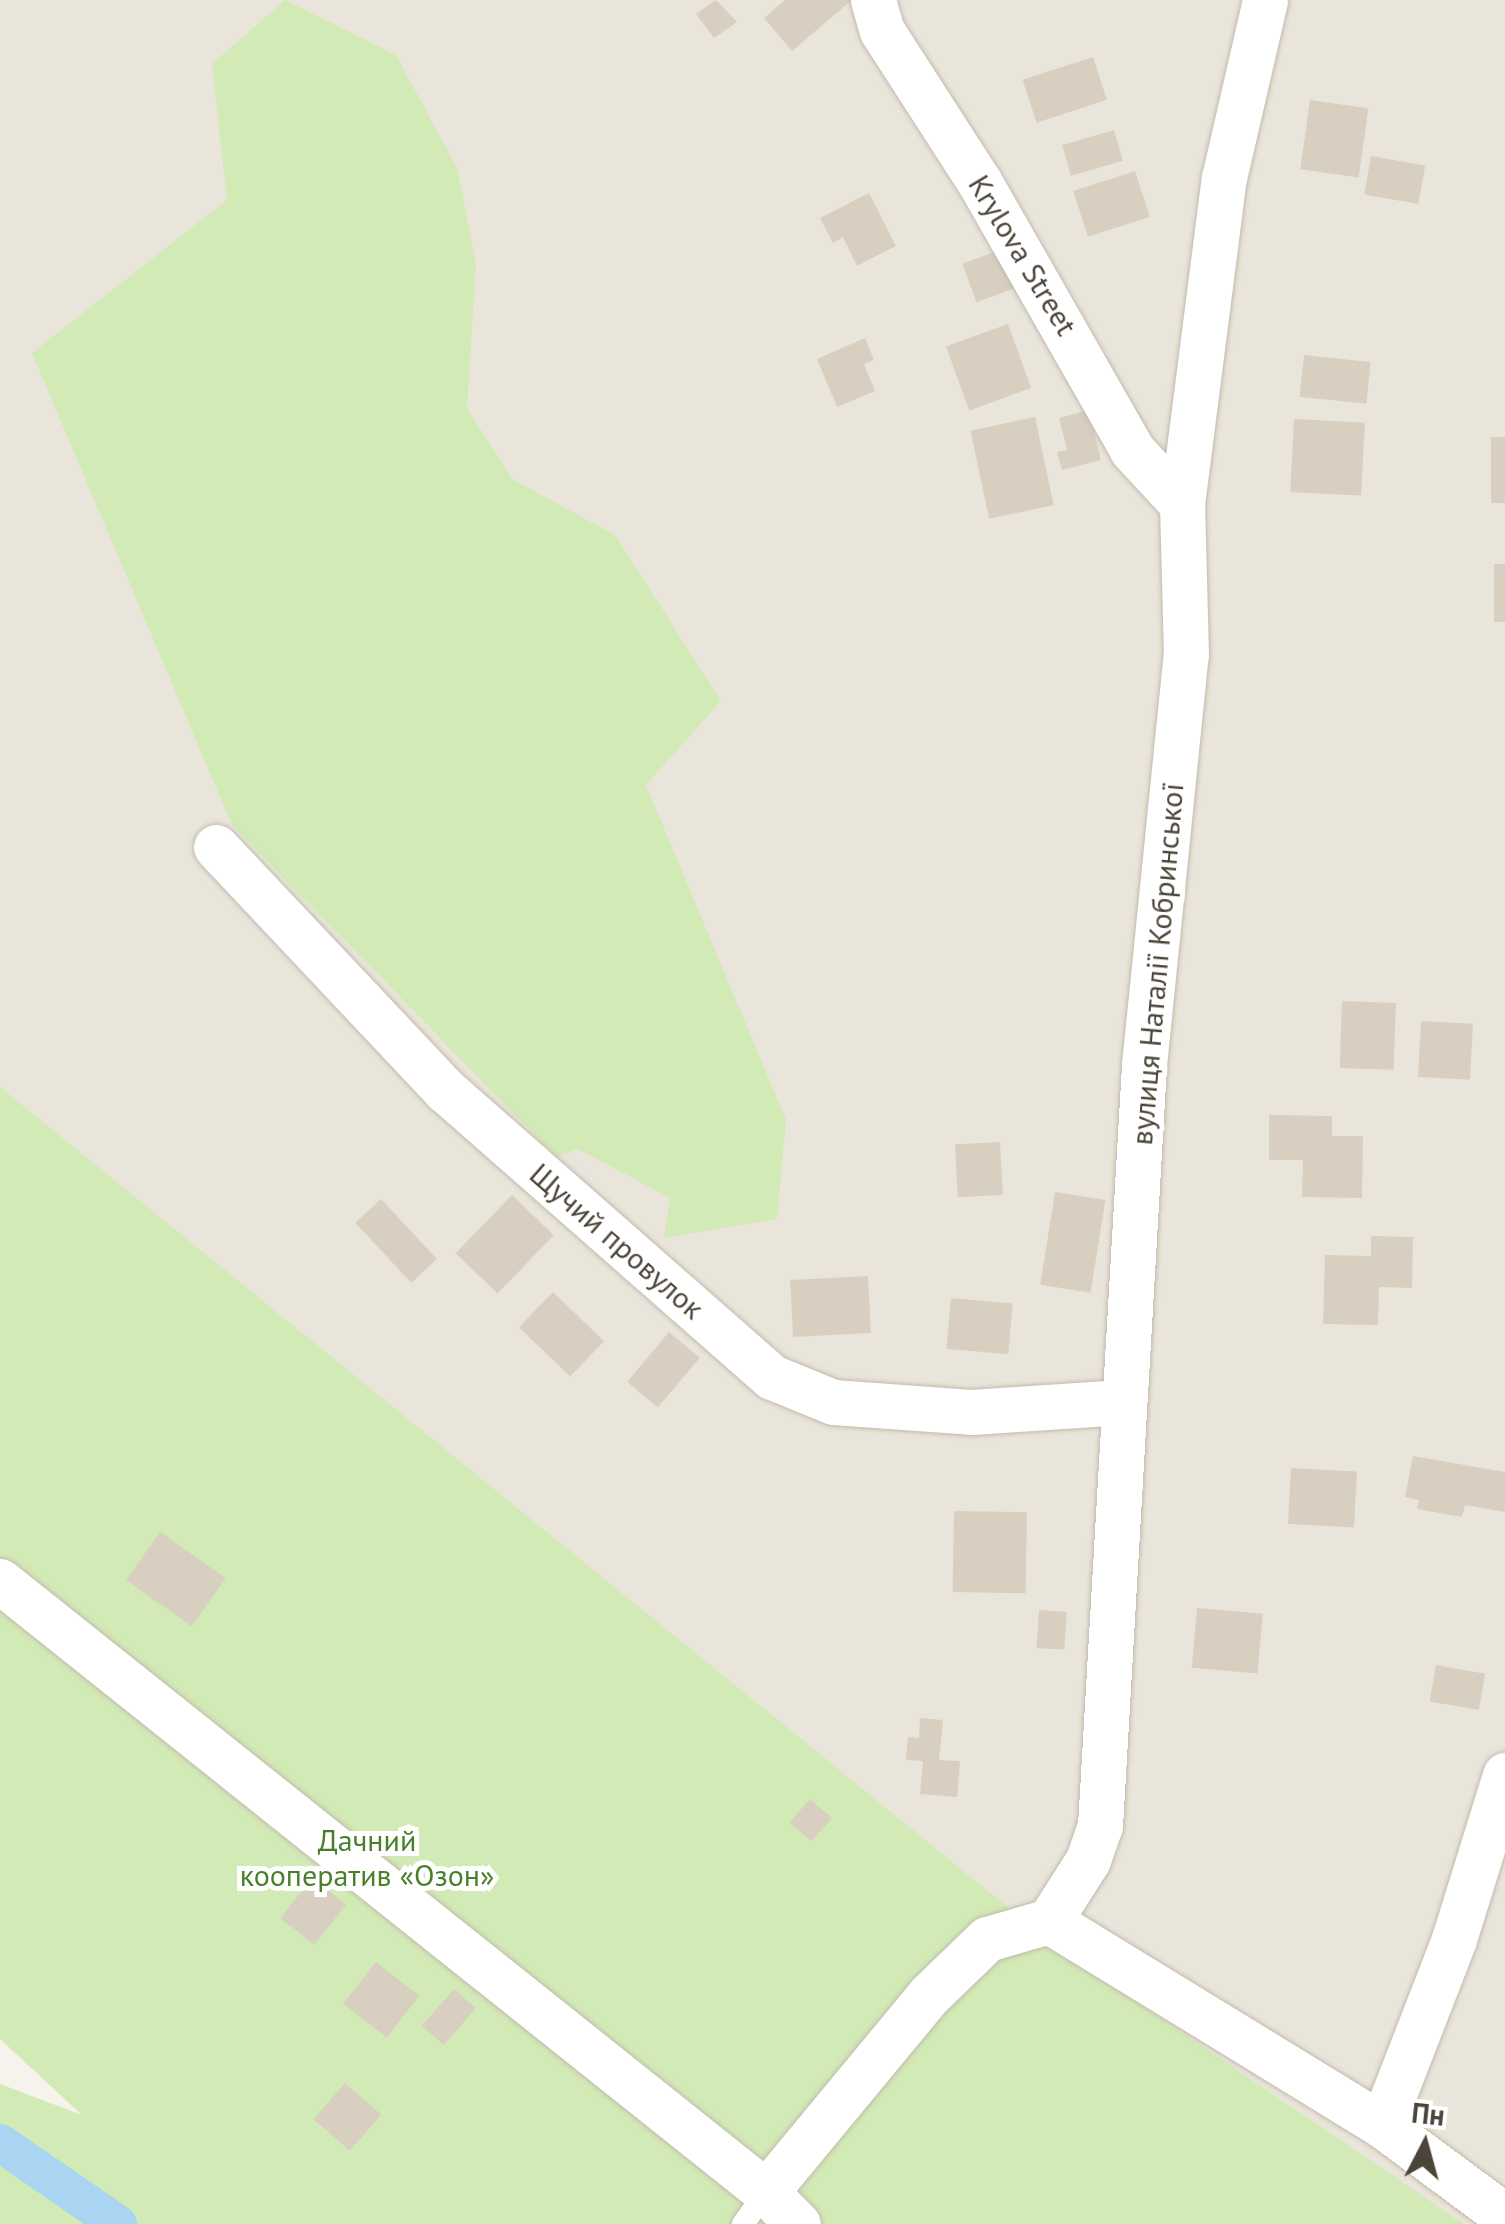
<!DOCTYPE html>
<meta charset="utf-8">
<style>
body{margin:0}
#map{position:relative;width:1505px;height:2224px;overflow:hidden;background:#f6f3ec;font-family:"PT Sans",sans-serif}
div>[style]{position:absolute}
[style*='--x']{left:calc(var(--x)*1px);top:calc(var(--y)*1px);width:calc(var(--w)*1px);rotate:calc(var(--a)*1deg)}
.residential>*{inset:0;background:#eae5da}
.green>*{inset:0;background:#d2eab5}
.canal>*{height:38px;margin:-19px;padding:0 19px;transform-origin:19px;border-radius:19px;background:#a9d4f2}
.building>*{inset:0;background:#d8cfc1;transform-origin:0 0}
.roads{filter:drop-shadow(0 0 2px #c2bbae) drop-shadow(0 0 2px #c2bbae)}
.service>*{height:22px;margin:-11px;padding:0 11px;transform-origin:11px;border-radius:11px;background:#fff}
.minor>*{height:45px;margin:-22.5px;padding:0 22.5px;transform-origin:22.5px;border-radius:22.5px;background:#fff}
span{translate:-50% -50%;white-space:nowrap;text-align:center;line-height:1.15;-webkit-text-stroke:10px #fff;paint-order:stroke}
.street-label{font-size:30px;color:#4b4439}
.park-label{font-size:30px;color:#4a7f2a}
.north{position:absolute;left:1375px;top:2094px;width:100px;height:100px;-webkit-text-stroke:8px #fff;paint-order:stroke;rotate:6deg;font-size:28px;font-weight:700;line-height:40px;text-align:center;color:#4b4439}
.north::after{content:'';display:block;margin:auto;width:35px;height:45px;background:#4b4439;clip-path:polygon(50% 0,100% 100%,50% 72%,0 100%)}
</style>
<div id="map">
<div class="residential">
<i style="clip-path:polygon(0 0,1505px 0,1505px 2224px,225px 2224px,0 1613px)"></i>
</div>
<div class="green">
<i style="clip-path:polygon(285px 0,396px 55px,457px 168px,476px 263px,467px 408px,512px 479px,615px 535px,721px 701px,646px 785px,786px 1120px,777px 1219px,664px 1238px,670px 1198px,578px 1149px,556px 1157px,232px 825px,32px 353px,227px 200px,212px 64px)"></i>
<i style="clip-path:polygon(0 1087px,1063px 1952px,1464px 2224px,0 2224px,0 2084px,82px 2115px,0 2039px)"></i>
</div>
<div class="canal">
<i style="--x:0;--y:2143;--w:143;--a:34.5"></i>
</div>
<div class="building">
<i style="clip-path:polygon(716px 0,737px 22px,714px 38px,696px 14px)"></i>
<i style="clip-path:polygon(785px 0,852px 0,792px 51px,764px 18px)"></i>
<i style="left:1093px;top:57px;width:45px;height:74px;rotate:72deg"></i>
<i style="left:1310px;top:100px;width:59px;height:70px;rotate:8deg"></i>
<i style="left:1114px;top:130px;width:32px;height:54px;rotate:74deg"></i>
<i style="left:1371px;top:156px;width:55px;height:39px;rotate:10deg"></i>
<i style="left:1135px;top:171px;width:48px;height:65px;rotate:72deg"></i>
<i style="clip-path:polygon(869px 193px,896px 246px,857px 266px,843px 237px,833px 243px,820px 218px)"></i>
<i style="left:1000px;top:250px;width:41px;height:40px;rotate:70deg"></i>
<i style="left:1008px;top:324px;width:68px;height:66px;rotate:70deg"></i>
<i style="clip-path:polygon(865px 338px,874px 360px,864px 364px,875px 391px,837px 407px,817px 359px)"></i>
<i style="left:1304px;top:355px;width:67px;height:42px;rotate:6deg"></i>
<i style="clip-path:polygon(1089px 410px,1101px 460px,1062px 470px,1057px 452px,1067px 450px,1059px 418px)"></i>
<i style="left:1035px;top:417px;width:90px;height:66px;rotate:78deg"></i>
<i style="left:1294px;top:419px;width:71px;height:73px;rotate:3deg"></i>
<i style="left:1491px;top:437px;width:14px;height:66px"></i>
<i style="left:1494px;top:564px;width:11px;height:58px"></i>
<i style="left:1342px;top:1001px;width:54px;height:67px;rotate:2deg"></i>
<i style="left:1421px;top:1021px;width:52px;height:56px;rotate:3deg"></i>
<i style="clip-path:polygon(1269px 1115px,1332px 1116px,1332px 1136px,1363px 1136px,1362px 1198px,1302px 1197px,1303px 1160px,1269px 1160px)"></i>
<i style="left:1000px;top:1142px;width:53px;height:45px;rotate:87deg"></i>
<i style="left:1055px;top:1192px;width:51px;height:94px;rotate:9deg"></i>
<i style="left:512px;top:1195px;width:58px;height:81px;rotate:44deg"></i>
<i style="left:381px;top:1199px;width:82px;height:35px;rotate:47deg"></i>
<i style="clip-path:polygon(1371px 1236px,1413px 1237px,1412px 1288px,1379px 1287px,1378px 1325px,1323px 1324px,1325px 1255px,1371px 1256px)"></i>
<i style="left:868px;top:1276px;width:57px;height:78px;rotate:87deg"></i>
<i style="left:553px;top:1292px;width:71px;height:49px;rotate:44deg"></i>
<i style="left:951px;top:1298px;width:62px;height:51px;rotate:5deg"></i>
<i style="left:669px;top:1332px;width:40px;height:65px;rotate:40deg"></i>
<i style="clip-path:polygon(1413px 1456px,1505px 1472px,1505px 1512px,1465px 1505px,1462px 1517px,1417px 1509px,1419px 1500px,1405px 1497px)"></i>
<i style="left:1291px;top:1468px;width:66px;height:56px;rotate:3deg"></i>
<i style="left:954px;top:1511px;width:73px;height:81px;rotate:1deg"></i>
<i style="left:160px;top:1532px;width:80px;height:59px;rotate:35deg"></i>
<i style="left:1197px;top:1608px;width:66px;height:60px;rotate:5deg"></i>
<i style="left:1039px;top:1610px;width:28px;height:38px;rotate:4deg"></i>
<i style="left:1436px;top:1665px;width:50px;height:37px;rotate:10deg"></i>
<i style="clip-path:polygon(920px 1718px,943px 1720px,939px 1760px,960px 1761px,957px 1797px,920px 1794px,923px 1761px,906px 1760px,908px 1737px,919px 1738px)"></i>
<i style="left:810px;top:1799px;width:29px;height:31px;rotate:41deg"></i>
<i style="left:312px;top:1878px;width:43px;height:51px;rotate:38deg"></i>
<i style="left:376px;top:1962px;width:55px;height:53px;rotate:38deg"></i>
<i style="left:454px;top:1989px;width:29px;height:49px;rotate:41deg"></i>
<i style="left:345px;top:2083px;width:48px;height:48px;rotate:41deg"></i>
</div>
<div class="roads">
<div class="service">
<i style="--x:743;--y:2224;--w:39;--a:-54"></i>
</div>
<div class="minor">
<i style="--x:873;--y:0;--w:32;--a:74"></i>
<i style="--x:882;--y:31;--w:181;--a:57.2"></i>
<i style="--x:980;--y:183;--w:307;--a:60.3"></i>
<i style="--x:1132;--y:450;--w:74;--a:47.2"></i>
<i style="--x:216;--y:847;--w:334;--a:46.7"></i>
<i style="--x:445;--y:1090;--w:435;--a:41.3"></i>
<i style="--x:772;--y:1377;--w:66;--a:22.3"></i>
<i style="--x:833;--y:1402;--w:138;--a:4.1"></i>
<i style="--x:971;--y:1412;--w:152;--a:-3.8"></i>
<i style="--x:0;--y:1581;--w:980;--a:38.58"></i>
<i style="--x:766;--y:2192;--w:45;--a:45"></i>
<i style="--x:1049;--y:1921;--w:72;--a:-57.4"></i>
<i style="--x:1088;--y:1860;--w:36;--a:-71"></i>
<i style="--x:1100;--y:1826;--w:762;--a:-86.69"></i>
<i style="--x:1144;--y:1065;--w:412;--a:-84.2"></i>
<i style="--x:1186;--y:655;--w:151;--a:-91.5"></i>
<i style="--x:1182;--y:504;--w:329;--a:-82.7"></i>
<i style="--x:1224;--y:178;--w:183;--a:-77"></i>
<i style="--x:1382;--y:2125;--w:199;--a:-68.8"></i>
<i style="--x:1454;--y:1939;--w:172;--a:-72.7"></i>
<i style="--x:766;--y:2192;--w:256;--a:-50.4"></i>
<i style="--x:929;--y:1995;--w:81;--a:-44"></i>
<i style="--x:987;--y:1939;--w:65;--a:-16.2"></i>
<i style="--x:1049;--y:1921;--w:391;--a:31.5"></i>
<i style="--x:1382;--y:2125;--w:153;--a:36.5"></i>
</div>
</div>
<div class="street-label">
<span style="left:1023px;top:255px;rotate:59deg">Krylova Street</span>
<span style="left:1157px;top:964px;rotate:-85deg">вулиця Наталії Кобринської</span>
<span style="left:617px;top:1241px;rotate:41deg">Щучий провулок</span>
</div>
<div class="park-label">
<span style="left:367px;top:1857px">Дачний<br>кооператив «Озон»</span>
</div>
<div class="north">Пн</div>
</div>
